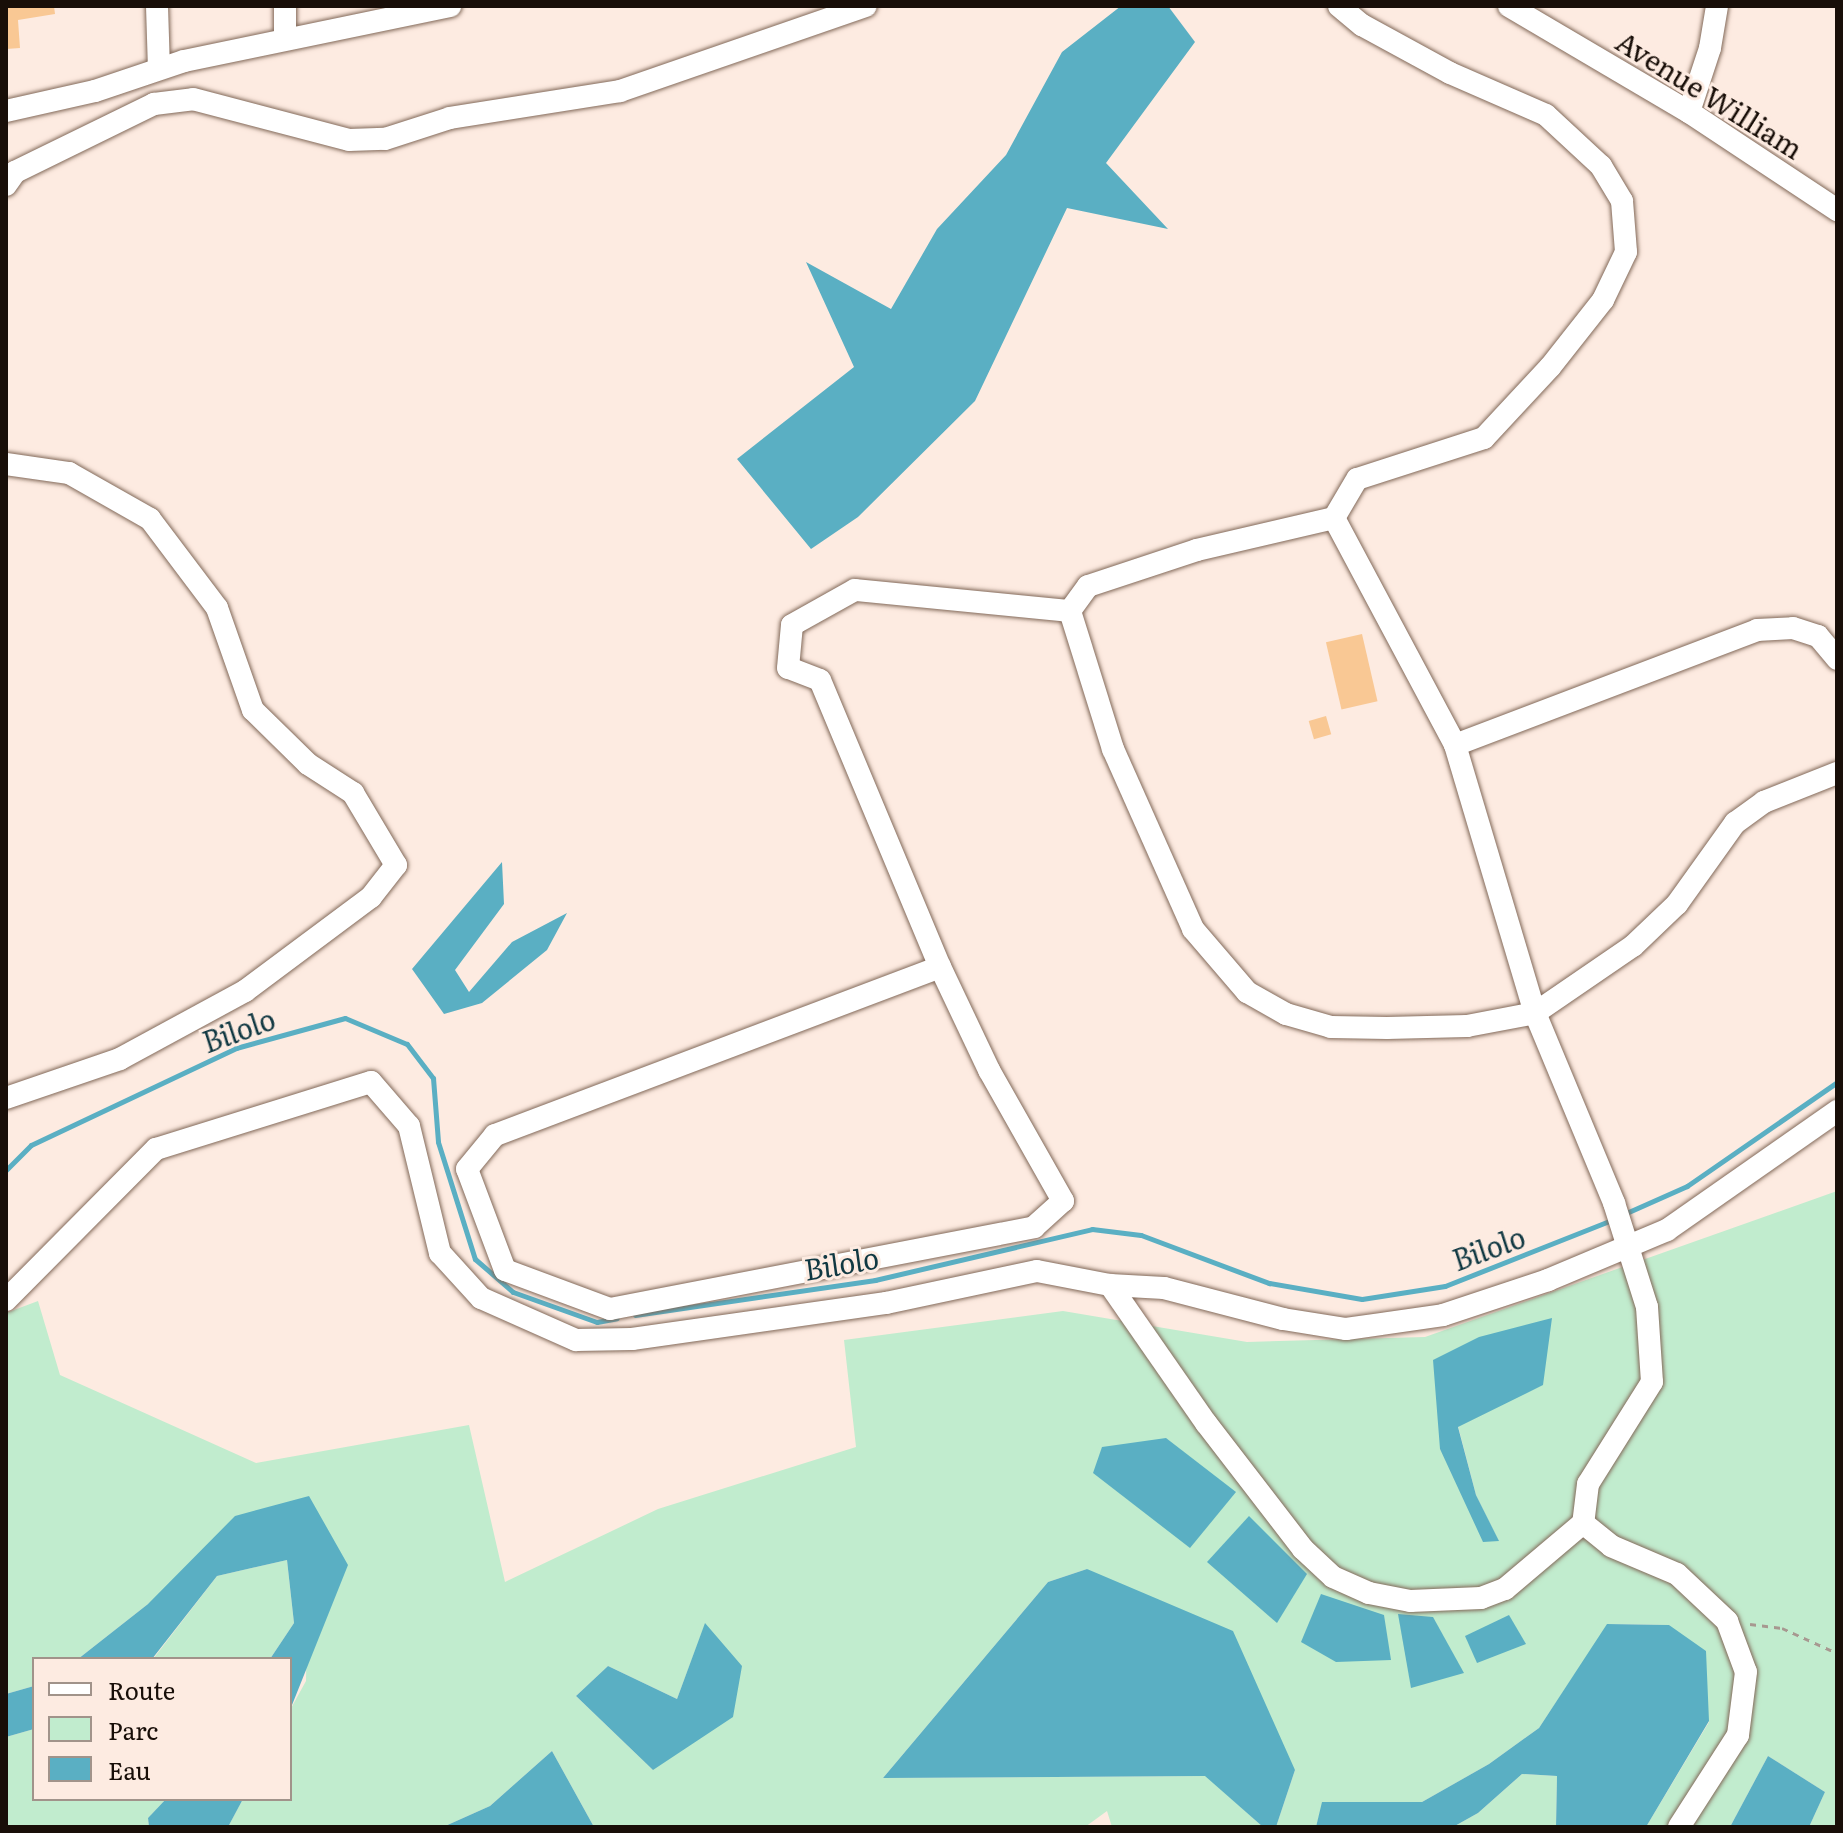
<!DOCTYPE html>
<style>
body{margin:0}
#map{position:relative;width:1843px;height:1833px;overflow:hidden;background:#fdebe1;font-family:Literata,serif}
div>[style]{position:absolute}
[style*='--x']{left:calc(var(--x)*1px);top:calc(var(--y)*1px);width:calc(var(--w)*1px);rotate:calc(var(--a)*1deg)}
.green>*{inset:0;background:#c1ecce}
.water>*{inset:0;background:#5aafc3}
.stream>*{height:5px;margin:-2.5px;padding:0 2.5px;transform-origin:2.5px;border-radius:2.5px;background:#5aafc3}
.building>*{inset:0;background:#f9c894;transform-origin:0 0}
.path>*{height:3px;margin-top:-1.5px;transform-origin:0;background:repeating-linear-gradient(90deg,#a79890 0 6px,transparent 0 12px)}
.roads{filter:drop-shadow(0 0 2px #826959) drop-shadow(0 0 2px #826959)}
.minor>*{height:22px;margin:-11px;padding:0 11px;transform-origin:11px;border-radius:11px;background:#fff}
span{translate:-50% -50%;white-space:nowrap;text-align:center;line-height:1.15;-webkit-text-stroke:6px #fdebe1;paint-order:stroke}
.street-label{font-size:28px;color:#180e08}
.water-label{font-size:30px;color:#103842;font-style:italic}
.frame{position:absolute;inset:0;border:8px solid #180e08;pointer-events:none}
.legend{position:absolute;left:32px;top:1657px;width:260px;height:144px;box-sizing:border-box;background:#fdebe1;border:2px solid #a1938a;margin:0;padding:10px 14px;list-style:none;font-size:24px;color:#180e08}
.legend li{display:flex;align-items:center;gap:16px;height:40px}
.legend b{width:40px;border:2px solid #a1938a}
</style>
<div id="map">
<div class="green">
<i style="clip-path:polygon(evenodd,1837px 1191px,1837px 1827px,1809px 1827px,1825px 1792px,1768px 1756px,1730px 1827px,1646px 1827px,1709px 1722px,1669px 1625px,1608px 1624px,1539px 1728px,1489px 1764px,1422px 1802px,1323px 1802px,1316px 1827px,1276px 1827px,1295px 1770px,1087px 1569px,1048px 1582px,883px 1778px,1206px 1776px,1263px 1827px,1112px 1827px,1107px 1811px,1085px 1827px,594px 1827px,552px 1751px,490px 1806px,443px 1827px,228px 1827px,243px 1799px,290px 1799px,290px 1710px,306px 1681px,309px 1496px,148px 1604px,78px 1659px,34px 1659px,34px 1686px,6px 1694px,6px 1313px,38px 1301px,60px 1375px,256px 1463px,469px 1425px,505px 1582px,658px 1509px,856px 1447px,844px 1340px,1063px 1311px,1247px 1342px,1425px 1337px,1837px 1191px,1479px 1337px,1542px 1385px,1458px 1426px,1476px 1495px,1498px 1540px,1440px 1449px,1479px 1337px,1837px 1191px,705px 1624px,653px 1770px,652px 1769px,576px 1696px,608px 1666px,677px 1699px,705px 1624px)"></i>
<i style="clip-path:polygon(287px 1560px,294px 1623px,270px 1659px,153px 1659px,217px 1576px)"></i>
<i style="clip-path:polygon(34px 1729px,34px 1799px,166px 1799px,148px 1818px,149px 1827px,6px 1827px,6px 1737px)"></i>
<i style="clip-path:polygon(1522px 1774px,1557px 1776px,1556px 1827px,1453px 1827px,1478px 1813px)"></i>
</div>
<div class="water">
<i style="clip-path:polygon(1121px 6px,1168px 6px,1195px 42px,1106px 163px,1168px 229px,1067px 208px,975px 401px,858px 517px,811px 549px,737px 459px,854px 367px,806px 262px,891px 309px,937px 229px,1006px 155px,1062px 52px)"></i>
<i style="clip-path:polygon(502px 862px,504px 904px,455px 970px,469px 992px,512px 942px,567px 913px,547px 950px,482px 1003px,444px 1014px,412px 969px)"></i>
<i style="clip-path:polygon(1552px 1318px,1543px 1385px,1458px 1427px,1476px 1495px,1499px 1541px,1483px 1542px,1440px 1449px,1433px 1360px,1479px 1337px)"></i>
<i style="clip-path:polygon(1166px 1438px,1236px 1492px,1190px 1548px,1093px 1473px,1102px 1447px)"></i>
<i style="clip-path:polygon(309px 1496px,348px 1565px,290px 1710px,290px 1659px,270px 1659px,294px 1623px,287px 1560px,217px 1576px,152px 1659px,78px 1659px,148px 1604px,235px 1516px)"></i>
<i style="clip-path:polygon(1249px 1516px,1307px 1574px,1277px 1623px,1207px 1562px)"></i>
<i style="clip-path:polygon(1087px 1569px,1233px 1631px,1295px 1770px,1276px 1827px,1263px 1827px,1205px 1776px,883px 1778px,1048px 1582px)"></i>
<i style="clip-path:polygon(1321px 1594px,1384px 1615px,1391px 1660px,1336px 1662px,1301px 1642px)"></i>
<i style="clip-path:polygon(1398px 1614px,1433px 1617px,1464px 1673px,1411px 1688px)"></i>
<i style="clip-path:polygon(1509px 1615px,1526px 1644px,1477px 1663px,1465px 1636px)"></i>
<i style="clip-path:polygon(705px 1623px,742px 1666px,733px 1717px,653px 1770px,576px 1696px,608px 1666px,677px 1699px)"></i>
<i style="clip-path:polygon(1607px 1624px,1669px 1625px,1706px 1651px,1709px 1721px,1646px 1827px,1556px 1827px,1557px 1776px,1522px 1774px,1478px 1813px,1453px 1827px,1316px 1827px,1322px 1802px,1422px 1802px,1489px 1764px,1539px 1728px)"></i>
<i style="clip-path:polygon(34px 1686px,34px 1729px,6px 1737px,6px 1694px)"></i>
<i style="clip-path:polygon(552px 1751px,594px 1827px,443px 1827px,490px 1806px)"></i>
<i style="clip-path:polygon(1768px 1756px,1825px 1792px,1809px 1827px,1730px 1827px)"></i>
<i style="clip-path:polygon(166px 1799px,243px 1799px,228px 1827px,149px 1827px,148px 1818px)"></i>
</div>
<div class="stream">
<i style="--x:6;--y:1170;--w:35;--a:-45"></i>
<i style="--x:31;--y:1145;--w:227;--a:-25.3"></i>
<i style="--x:236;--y:1048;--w:113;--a:-15.4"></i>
<i style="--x:345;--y:1018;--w:67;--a:22.8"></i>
<i style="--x:407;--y:1044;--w:43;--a:52.6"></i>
<i style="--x:433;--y:1078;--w:64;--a:85.5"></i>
<i style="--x:438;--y:1142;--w:123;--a:72.5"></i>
<i style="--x:475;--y:1259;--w:50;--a:41"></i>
<i style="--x:513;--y:1292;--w:89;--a:19.7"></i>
<i style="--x:597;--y:1322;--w:20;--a:-11"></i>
<i style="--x:1624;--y:1214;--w:69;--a:-24"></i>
<i style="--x:1687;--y:1186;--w:183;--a:-34.7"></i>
<i style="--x:635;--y:1315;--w:243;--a:-8.3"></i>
<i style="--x:875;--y:1280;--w:223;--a:-13.2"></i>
<i style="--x:1092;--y:1229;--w:49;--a:7"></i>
<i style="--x:1141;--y:1235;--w:137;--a:20.6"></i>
<i style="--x:1269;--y:1283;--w:94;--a:9.8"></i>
<i style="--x:1362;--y:1299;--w:84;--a:-8.9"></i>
<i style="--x:1445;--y:1286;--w:180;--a:-21.6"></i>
</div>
<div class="building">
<i style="clip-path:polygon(6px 6px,54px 6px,55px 14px,18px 20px,20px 48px,6px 49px)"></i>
<i style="left:1362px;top:634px;width:69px;height:37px;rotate:77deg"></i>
<i style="left:1326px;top:716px;width:19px;height:18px;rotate:74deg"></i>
</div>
<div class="path">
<i style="--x:1750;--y:1624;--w:32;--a:7"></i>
<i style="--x:1782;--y:1628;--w:60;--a:24.4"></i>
</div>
<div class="roads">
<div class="minor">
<i style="--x:157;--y:6;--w:62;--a:88.2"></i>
<i style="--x:1339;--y:6;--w:30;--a:40"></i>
<i style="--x:1362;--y:25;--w:100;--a:28.6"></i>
<i style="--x:1450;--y:73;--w:105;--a:23.6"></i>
<i style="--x:1546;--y:115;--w:75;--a:42.8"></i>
<i style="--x:1601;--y:166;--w:41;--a:59"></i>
<i style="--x:1622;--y:201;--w:51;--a:85.5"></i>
<i style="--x:1626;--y:252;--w:53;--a:115.6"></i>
<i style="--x:1603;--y:300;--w:85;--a:128.3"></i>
<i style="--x:1550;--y:367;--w:97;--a:132.9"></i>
<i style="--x:1484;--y:438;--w:133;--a:162.1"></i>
<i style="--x:1357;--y:479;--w:45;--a:120.5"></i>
<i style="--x:1334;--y:518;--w:257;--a:61.9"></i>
<i style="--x:1455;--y:745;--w:280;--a:73.4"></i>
<i style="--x:1535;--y:1013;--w:206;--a:67.4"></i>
<i style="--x:1614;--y:1203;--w:109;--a:72.4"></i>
<i style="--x:1647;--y:1307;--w:75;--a:86.2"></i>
<i style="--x:1652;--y:1382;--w:120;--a:122.1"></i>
<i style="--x:1588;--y:1484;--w:39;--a:97"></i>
<i style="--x:1583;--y:1523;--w:36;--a:39"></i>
<i style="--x:1611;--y:1546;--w:72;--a:23"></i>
<i style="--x:1677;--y:1574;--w:69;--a:43.2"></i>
<i style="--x:1727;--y:1621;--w:54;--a:69.6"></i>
<i style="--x:1746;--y:1672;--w:64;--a:97.2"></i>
<i style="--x:1738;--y:1735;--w:109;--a:122.7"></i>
<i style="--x:1509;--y:6;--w:209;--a:30.5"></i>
<i style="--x:1689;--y:112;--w:178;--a:33.5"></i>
<i style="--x:285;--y:38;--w:32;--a:-90"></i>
<i style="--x:6;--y:111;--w:91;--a:-12.7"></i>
<i style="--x:95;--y:91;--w:94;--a:-18.6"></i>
<i style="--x:184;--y:61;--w:272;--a:-11.7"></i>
<i style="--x:1689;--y:112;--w:67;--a:-71.8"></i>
<i style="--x:1710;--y:48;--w:43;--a:-80.5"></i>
<i style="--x:6;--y:185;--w:16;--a:-55"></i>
<i style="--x:15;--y:172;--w:155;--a:-26.1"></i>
<i style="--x:154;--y:104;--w:39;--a:-7"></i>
<i style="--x:193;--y:99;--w:161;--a:14.7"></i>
<i style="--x:349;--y:140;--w:36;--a:-2"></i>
<i style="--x:385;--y:139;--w:68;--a:-17.9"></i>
<i style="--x:450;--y:118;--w:172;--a:-9"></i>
<i style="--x:620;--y:91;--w:260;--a:-19.1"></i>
<i style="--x:6;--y:464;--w:64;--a:8.1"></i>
<i style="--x:69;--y:473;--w:93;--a:29.6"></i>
<i style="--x:150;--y:519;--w:111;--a:53"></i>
<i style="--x:217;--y:608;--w:108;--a:70.6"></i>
<i style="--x:253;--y:710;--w:77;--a:44.5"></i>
<i style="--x:308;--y:764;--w:54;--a:32.8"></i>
<i style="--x:353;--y:793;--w:84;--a:59.2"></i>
<i style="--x:396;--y:865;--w:41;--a:128"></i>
<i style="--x:371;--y:897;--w:157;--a:143.3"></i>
<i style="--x:245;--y:991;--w:142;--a:151.5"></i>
<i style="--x:120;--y:1059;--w:120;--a:161.1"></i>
<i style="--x:1334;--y:518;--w:141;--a:166.9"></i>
<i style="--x:1197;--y:550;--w:115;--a:161.7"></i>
<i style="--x:1088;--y:586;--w:31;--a:126"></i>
<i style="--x:1070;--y:611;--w:145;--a:72.7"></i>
<i style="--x:1113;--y:749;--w:197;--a:66"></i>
<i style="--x:1193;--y:929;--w:83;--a:49.4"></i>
<i style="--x:1247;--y:992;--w:45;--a:29.4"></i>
<i style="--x:1286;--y:1014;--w:47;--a:16.1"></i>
<i style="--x:1331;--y:1027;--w:56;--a:1"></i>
<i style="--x:1387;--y:1028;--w:80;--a:-1.4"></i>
<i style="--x:1467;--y:1026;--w:69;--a:-10.8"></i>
<i style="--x:1535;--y:1013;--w:119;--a:-34.4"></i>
<i style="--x:1633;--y:946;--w:61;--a:-43.7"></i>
<i style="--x:1677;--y:904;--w:100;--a:-54.4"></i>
<i style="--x:1735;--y:823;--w:36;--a:-36"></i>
<i style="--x:1764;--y:802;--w:79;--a:-21.7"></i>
<i style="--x:1455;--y:745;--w:323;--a:-20.8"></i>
<i style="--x:1757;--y:630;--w:36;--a:-3"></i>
<i style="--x:1793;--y:628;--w:26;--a:18"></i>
<i style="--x:1818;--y:636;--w:30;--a:50"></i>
<i style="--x:940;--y:967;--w:476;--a:159.3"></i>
<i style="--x:495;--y:1135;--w:44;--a:129.5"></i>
<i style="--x:467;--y:1169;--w:108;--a:69.4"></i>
<i style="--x:505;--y:1270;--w:112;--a:20.4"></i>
<i style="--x:610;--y:1309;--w:432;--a:-10.9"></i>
<i style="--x:1034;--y:1227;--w:39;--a:-42"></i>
<i style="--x:1063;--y:1201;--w:150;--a:-119.5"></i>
<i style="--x:989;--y:1070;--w:114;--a:-115.4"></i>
<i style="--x:940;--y:967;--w:311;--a:-112.7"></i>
<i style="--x:820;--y:680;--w:34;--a:-159"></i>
<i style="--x:788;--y:668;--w:43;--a:-84.7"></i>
<i style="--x:792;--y:625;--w:72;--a:-29.1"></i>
<i style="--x:855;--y:590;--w:216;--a:5.6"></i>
<i style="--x:1110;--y:1285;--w:168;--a:55.2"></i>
<i style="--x:1206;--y:1423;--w:159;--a:52.4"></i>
<i style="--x:1303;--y:1549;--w:41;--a:43"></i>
<i style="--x:1333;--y:1577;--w:39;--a:24"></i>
<i style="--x:1369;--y:1593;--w:42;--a:11"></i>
<i style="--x:1410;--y:1601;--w:71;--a:-2.4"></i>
<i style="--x:1481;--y:1598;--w:26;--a:-21"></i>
<i style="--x:1505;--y:1589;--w:102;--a:-40.2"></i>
<i style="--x:6;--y:1300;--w:213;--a:-45.2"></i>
<i style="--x:156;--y:1149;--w:225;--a:-17.3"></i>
<i style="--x:371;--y:1082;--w:58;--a:49.2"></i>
<i style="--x:409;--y:1126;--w:131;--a:76.3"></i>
<i style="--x:440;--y:1253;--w:61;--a:47.7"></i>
<i style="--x:481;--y:1298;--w:104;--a:23.9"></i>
<i style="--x:576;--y:1340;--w:56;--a:-1"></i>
<i style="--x:632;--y:1339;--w:257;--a:-8.1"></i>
<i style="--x:886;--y:1303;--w:154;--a:-12"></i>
<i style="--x:1037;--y:1271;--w:74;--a:10.9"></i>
<i style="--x:1110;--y:1285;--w:54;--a:3.2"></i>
<i style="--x:1164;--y:1288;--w:123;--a:14.6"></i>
<i style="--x:1283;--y:1319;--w:64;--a:9"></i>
<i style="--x:1346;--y:1329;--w:98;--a:-8.2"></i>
<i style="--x:1443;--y:1315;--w:111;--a:-18.4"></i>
<i style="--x:1548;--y:1280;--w:129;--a:-22.8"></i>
<i style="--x:1667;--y:1230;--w:208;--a:-35"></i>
</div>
</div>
<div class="street-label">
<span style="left:1710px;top:94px;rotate:32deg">Avenue William</span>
</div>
<div class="water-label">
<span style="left:238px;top:1029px;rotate:-20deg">Bilolo</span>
<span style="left:1488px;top:1247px;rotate:-20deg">Bilolo</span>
<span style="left:841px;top:1262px;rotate:-10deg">Bilolo</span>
</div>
<div class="frame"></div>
<ul class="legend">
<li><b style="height:10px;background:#fff"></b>Route</li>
<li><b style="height:22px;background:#c1ecce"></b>Parc</li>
<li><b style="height:22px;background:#5aafc3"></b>Eau</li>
</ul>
</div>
